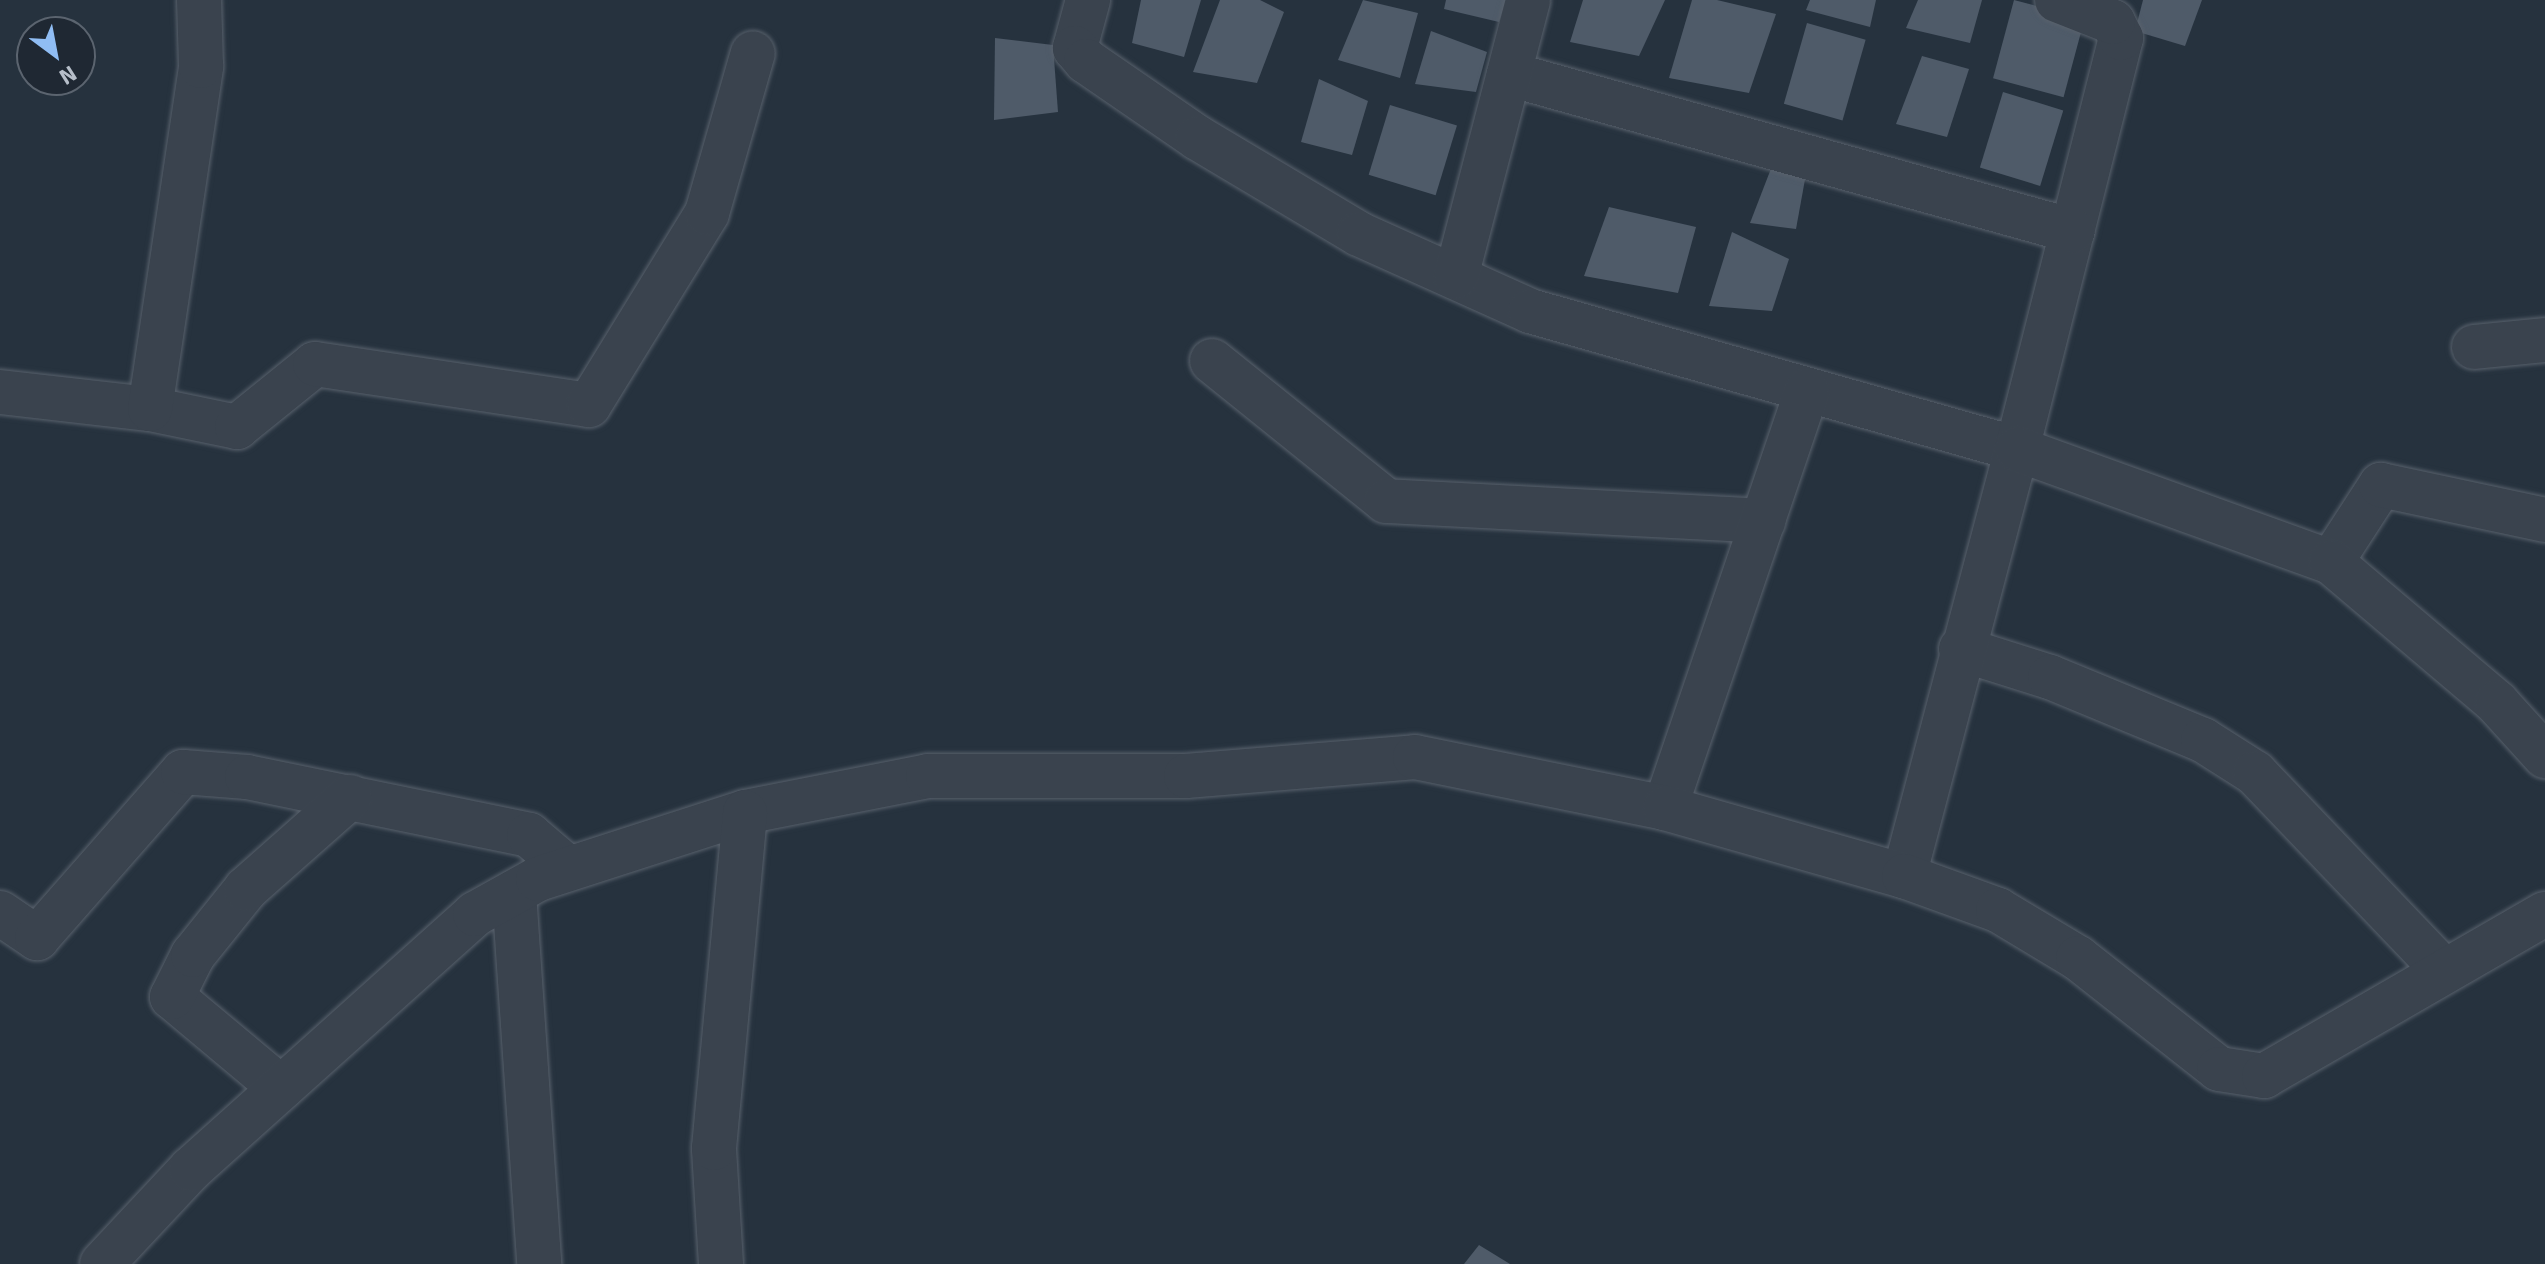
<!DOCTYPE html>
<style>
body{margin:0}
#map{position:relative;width:2545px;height:1264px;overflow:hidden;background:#26323e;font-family:Signika,sans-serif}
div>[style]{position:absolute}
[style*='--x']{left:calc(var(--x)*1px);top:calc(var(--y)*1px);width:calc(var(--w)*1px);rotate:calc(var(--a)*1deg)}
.building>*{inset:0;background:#4f5b69;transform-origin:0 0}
.roads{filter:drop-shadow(0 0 2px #58616c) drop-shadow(0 0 2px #58616c)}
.minor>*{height:44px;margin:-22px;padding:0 22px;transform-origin:22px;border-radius:22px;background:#3a434e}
span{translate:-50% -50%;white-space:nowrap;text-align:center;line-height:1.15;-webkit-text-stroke:6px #1f2833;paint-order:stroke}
.north{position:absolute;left:16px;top:16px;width:80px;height:80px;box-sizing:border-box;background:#1f2833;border:2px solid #5b646f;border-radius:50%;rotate:148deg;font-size:22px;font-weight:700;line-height:32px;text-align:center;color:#b6bec9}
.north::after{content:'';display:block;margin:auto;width:28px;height:36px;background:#90bdf4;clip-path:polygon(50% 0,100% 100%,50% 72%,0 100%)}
</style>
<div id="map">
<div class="building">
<i style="clip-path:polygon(1141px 0,1201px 0,1184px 57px,1132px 43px)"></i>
<i style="clip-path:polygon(1220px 0,1260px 0,1284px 12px,1257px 83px,1193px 72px)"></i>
<i style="clip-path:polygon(1363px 0,1418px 13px,1400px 78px,1338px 60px)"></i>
<i style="clip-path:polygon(1446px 0,1506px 0,1499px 22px,1444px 9px)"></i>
<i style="clip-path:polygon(1583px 0,1665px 0,1639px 56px,1570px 42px)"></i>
<i style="clip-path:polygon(1692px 0,1717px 0,1776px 14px,1749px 93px,1669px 78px)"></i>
<i style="clip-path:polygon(1810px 0,1876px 0,1870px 27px,1806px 10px)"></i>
<i style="clip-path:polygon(1918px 0,1982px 0,1970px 43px,1906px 28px)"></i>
<i style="left:2014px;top:0;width:73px;height:81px;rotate:15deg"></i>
<i style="clip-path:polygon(2143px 0,2202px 0,2185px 46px,2135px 31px)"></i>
<i style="left:1807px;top:23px;width:61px;height:84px;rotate:16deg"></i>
<i style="clip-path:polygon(1431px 31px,1487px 52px,1476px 92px,1415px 84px)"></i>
<i style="clip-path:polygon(995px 38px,1053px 45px,1058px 112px,994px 120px)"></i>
<i style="clip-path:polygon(1922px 56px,1969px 69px,1947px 137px,1896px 124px)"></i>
<i style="clip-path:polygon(1319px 79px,1368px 101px,1352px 155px,1301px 142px)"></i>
<i style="left:2003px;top:92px;width:63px;height:79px;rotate:17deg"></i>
<i style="left:1390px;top:105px;width:70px;height:73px;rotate:17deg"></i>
<i style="clip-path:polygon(1772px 166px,1806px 174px,1796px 229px,1750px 223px)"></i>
<i style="clip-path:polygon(1609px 207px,1696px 227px,1678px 293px,1584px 276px)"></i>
<i style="clip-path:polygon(1732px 232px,1789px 259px,1772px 311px,1709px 306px)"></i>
<i style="clip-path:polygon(1479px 1245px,1510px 1264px,1464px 1264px)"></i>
</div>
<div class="roads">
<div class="minor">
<i style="--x:1088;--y:0;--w:50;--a:105.2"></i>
<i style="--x:1075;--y:48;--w:17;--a:50"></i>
<i style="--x:1086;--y:61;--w:136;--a:34.5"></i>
<i style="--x:1198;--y:138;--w:187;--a:30.8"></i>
<i style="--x:1359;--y:234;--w:188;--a:24.2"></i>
<i style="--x:1530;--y:311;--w:506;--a:15.82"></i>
<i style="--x:2017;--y:449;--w:424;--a:-75.8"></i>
<i style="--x:2121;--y:38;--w:18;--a:-117"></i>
<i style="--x:2113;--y:22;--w:60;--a:-158.6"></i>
<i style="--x:1509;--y:74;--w:585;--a:15.56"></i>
<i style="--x:1456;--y:277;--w:286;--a:-75.4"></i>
<i style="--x:2474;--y:347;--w:71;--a:-5.6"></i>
<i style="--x:1212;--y:361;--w:223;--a:38.8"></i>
<i style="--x:1386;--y:501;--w:378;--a:3"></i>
<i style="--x:0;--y:392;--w:151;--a:6.5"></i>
<i style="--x:150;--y:409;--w:89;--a:11.7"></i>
<i style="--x:237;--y:427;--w:100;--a:-38.9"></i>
<i style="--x:315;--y:364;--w:277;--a:8.5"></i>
<i style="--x:589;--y:405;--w:225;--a:-58.4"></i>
<i style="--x:707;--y:213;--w:166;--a:-74"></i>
<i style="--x:150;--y:409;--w:347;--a:-81.5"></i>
<i style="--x:201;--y:66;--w:66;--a:-91.7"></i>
<i style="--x:2331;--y:562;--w:92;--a:-57"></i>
<i style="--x:2381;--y:485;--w:168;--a:12"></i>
<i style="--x:1961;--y:649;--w:93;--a:17.5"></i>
<i style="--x:2050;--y:677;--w:165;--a:22.4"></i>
<i style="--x:2203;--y:740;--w:62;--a:32.4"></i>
<i style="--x:2255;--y:773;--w:272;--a:46.3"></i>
<i style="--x:1665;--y:808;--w:441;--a:-71.2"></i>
<i style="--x:1904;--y:876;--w:442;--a:-75.2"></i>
<i style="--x:2017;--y:449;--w:334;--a:19.8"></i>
<i style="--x:2331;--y:562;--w:218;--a:40.3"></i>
<i style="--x:2497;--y:703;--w:72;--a:47.8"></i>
<i style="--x:514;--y:893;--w:372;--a:86.1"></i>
<i style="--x:0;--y:913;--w:45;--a:34"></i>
<i style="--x:37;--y:938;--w:221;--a:-48.7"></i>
<i style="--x:183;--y:772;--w:64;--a:4.5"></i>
<i style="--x:247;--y:777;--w:288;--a:11.6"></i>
<i style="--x:529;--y:835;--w:52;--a:40.4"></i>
<i style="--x:281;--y:1088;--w:142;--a:-140.1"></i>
<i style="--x:172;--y:997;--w:47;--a:-63.4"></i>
<i style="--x:193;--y:955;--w:85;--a:-51.2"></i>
<i style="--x:246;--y:889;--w:139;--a:-41.5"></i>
<i style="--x:102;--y:1264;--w:130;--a:-46.9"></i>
<i style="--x:191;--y:1169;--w:382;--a:-41.9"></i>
<i style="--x:475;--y:914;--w:72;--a:-29.1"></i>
<i style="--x:538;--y:879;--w:218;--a:-17.9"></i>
<i style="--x:745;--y:812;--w:187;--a:-11.1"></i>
<i style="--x:928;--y:776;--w:258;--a:0"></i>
<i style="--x:1186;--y:776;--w:230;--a:-4.7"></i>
<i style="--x:1415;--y:757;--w:255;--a:11.5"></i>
<i style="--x:1665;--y:808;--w:248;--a:15.9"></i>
<i style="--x:1904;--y:876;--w:100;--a:19.9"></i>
<i style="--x:1998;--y:910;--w:93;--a:31"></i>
<i style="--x:2078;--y:958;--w:179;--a:38.2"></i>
<i style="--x:2219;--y:1069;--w:46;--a:8.8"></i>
<i style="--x:2264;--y:1076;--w:324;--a:-30"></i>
<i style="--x:721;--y:1264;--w:116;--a:-93.5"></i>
<i style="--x:714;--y:1148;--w:337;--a:-84.7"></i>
</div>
</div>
<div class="north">N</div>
</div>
